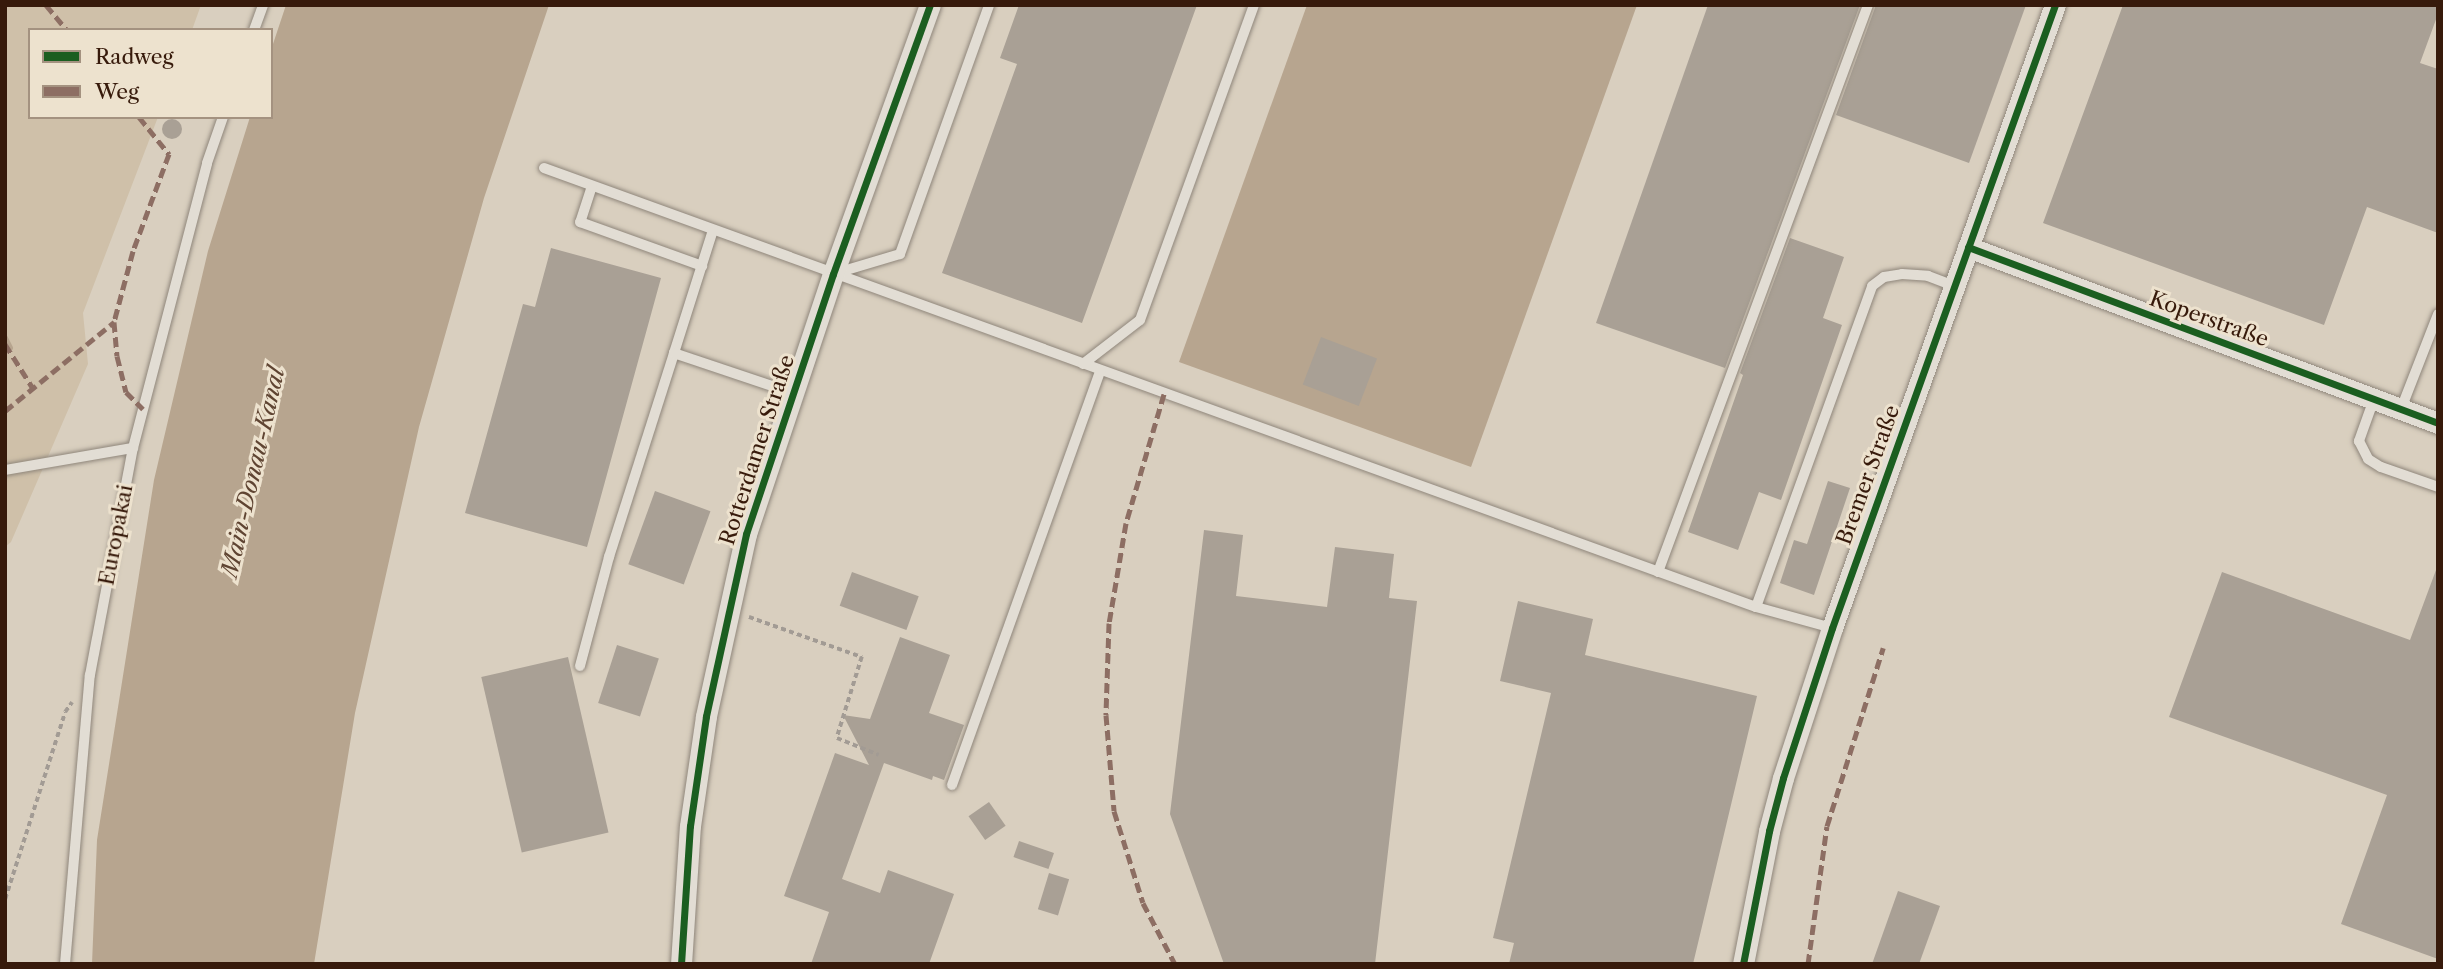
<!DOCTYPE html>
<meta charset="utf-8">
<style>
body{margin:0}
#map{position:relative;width:2443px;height:969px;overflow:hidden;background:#d9cfbf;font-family:"Libre Caslon Text",serif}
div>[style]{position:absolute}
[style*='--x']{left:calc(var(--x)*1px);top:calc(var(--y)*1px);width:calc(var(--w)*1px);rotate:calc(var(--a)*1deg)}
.green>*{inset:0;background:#cfc0a9}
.water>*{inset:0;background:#b7a58f}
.stream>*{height:6px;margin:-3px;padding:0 3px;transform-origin:3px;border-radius:3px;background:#b7a58f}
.building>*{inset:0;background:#a9a095;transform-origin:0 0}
.round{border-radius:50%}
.path>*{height:3.5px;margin-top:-1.75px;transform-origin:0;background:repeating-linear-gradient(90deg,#a29b94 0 5px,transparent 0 8.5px)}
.roads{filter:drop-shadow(0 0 2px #8f867b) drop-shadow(0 0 2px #8f867b)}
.service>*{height:10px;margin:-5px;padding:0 5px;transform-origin:5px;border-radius:5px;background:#e2ddd4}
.minor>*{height:21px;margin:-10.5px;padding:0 10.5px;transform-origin:10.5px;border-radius:10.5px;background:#e2ddd4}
.quiet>*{height:5px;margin-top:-2.5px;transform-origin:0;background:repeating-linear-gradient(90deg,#8d6e63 0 10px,transparent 0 15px)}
.cycleway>*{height:7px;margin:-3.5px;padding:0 3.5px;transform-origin:3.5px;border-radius:3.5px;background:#1b5e20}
span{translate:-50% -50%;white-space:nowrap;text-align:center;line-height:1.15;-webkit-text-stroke:6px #ede2ce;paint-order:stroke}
.street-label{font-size:21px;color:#371a0b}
.water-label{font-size:23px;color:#5f4432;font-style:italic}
.frame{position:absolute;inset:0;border:7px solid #371a0b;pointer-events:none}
.legend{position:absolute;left:28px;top:28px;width:245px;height:91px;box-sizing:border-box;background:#ede2ce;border:2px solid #a49280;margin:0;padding:9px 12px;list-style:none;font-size:21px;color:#371a0b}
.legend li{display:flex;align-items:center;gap:14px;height:35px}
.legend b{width:35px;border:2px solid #a49280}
</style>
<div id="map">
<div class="green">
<i style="clip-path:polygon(5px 5px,201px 5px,192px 30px,30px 30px,30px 117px,158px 117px,83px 313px,88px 364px,11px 542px,5px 547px)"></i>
</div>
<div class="water">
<i style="clip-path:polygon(286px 5px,549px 5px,484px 198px,419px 427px,355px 713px,314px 964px,92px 964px,97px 840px,154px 480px,208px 251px,250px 117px,271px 117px,271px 50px)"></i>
<i style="clip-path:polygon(1307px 5px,1637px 5px,1471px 467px,1179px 362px)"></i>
</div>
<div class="stream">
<i style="--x:5;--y:338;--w:11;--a:63"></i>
</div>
<div class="building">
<i style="clip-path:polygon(1019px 5px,1197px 5px,1082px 323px,942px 273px,1017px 64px,1000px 58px)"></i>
<i style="clip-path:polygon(1708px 5px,1860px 5px,1725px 368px,1596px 323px)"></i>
<i style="clip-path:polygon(1876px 5px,2026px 5px,1969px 163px,1836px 115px)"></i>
<i style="clip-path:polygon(2123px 5px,2438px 5px,2438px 14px,2420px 63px,2438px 69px,2438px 233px,2367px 207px,2324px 325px,2043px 223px)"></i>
<i class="round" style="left:162px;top:119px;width:20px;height:20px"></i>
<i style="clip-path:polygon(1790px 238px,1844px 257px,1823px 318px,1842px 325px,1781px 500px,1759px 492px,1738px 550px,1688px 532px,1743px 375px,1740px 373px)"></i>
<i style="clip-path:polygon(551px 248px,661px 278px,587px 547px,465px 513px,523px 304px,535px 307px)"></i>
<i style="left:1321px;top:337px;width:60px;height:51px;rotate:21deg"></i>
<i style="clip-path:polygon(1828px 481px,1850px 488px,1814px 595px,1780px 583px,1794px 540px,1807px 544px)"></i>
<i style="left:655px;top:491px;width:59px;height:78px;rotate:20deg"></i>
<i style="clip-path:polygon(1204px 530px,1243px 535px,1236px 596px,1327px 607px,1335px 547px,1394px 554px,1389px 598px,1417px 601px,1375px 964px,1224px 964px,1170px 814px)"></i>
<i style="clip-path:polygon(2436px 570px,2438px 571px,2438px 959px,2341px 924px,2387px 795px,2169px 717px,2222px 572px,2410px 640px)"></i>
<i style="left:852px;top:572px;width:71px;height:36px;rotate:20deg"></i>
<i style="clip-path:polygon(1518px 601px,1593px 619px,1585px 655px,1757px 696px,1693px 964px,1509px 964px,1514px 943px,1493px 938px,1551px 693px,1500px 681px)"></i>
<i style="clip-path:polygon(900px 637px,950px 655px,929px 713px,964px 725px,944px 780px,933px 776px,932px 780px,884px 763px,842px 879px,880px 893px,888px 870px,954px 894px,929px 964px,811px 964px,829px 912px,784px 896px,835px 753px,869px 765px,843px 715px,870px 719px)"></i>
<i style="left:617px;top:645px;width:44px;height:61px;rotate:18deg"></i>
<i style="left:568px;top:657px;width:180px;height:89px;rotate:77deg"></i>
<i style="left:989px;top:802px;width:29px;height:25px;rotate:55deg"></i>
<i style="left:1019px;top:841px;width:37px;height:17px;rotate:19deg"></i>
<i style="left:1049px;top:873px;width:21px;height:38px;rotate:17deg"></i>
<i style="clip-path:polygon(1898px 891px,1940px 906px,1919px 964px,1872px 964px)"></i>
</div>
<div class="path">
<i style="--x:749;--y:617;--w:120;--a:19.5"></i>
<i style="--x:862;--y:657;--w:85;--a:107.2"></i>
<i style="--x:837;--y:738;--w:45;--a:22"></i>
<i style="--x:5;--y:899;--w:196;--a:-72.2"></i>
<i style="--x:65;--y:712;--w:12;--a:-55"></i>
</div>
<div class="roads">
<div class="service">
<i style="--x:254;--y:30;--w:27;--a:-70"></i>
<i style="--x:544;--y:168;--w:1289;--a:19.91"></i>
<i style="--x:1756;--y:607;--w:79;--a:15.4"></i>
<i style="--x:592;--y:186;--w:38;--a:108"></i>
<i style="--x:580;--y:222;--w:130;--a:19.8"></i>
<i style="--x:833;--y:274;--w:70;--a:-16.6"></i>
<i style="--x:900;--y:254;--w:264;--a:-70.3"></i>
<i style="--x:674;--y:353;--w:129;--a:-72.4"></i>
<i style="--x:1083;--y:364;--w:72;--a:-37.7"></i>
<i style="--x:1140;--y:320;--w:335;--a:-70.1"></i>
<i style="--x:2374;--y:399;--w:45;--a:109.7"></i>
<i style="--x:2359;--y:441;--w:20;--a:63"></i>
<i style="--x:2368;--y:459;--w:15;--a:32"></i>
<i style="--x:2381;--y:467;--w:60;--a:19.3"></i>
<i style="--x:2401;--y:409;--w:102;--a:-68.7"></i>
<i style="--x:5;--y:470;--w:130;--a:-9.8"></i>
<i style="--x:1658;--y:572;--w:605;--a:-69.68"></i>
<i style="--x:1756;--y:607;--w:341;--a:-70.1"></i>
<i style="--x:1872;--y:286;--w:15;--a:-37"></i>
<i style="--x:1884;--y:277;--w:18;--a:-9"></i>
<i style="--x:1902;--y:274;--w:26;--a:4"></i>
<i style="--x:1928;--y:276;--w:28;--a:21"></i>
<i style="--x:580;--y:666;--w:113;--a:-75.1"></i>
<i style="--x:609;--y:557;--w:214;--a:-72.3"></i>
<i style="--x:674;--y:353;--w:126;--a:18.6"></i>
<i style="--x:952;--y:785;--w:440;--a:-70.3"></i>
<i style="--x:65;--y:964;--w:290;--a:-85.1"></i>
<i style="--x:90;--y:675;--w:231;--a:-79.3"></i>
<i style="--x:133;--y:448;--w:294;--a:-75.4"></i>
<i style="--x:207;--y:163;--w:49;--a:-70.8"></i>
</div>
<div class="minor">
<i style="--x:1968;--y:247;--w:502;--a:20.53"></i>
<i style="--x:681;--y:964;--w:138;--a:-86.3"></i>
<i style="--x:690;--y:826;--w:111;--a:-81.7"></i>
<i style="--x:706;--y:716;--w:186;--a:-77.6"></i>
<i style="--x:746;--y:534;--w:274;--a:-71.5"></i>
<i style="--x:833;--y:274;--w:286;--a:-70.2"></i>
<i style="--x:1743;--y:964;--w:136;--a:-78.9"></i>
<i style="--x:1769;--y:831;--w:55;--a:-75.2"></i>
<i style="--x:1783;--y:778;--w:158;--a:-71.9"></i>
<i style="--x:1832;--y:628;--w:662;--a:-70.31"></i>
</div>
</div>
<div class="quiet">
<i style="--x:46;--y:5;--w:33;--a:50"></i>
<i style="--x:139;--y:117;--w:48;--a:51"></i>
<i style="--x:169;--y:154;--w:103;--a:110.4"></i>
<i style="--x:133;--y:251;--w:73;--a:105"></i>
<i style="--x:114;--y:322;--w:34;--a:85"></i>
<i style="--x:117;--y:356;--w:37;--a:76"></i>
<i style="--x:126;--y:392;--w:24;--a:45"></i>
<i style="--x:5;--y:344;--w:54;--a:57.8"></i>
<i style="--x:1164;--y:394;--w:134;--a:106.4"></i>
<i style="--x:1126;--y:523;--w:101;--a:99.6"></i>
<i style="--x:1109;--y:623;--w:92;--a:91.9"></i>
<i style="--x:1106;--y:715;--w:96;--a:85.2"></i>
<i style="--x:1114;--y:811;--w:96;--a:72.5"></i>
<i style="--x:1143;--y:903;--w:69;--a:62.3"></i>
<i style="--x:5;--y:411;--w:141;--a:-39.2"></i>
<i style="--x:1808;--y:964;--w:139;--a:-82.2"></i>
<i style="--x:1827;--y:826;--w:187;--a:-72.5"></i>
</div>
<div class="cycleway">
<i style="--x:1968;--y:247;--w:502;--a:20.53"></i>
<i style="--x:681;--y:964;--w:138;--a:-86.3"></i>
<i style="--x:690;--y:826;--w:111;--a:-81.7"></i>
<i style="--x:706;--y:716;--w:186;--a:-77.6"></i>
<i style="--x:746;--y:534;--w:274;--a:-71.5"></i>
<i style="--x:833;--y:274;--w:286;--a:-70.2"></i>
<i style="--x:1743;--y:964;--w:136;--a:-78.9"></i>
<i style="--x:1769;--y:831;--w:55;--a:-75.2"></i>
<i style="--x:1783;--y:778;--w:158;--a:-71.9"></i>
<i style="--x:1832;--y:628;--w:662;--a:-70.31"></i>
</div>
<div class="street-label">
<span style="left:2209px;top:319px;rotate:20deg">Koperstraße</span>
<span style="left:757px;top:450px;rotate:-72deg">Rotterdamer Straße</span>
<span style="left:1868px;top:475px;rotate:-70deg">Bremer Straße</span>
<span style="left:116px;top:535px;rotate:-79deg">Europakai</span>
</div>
<div class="water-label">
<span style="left:253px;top:472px;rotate:-77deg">Main-Donau-Kanal</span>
</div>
<div class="frame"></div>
<ul class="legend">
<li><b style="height:9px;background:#1b5e20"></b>Radweg</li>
<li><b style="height:9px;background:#8d6e63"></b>Weg</li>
</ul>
</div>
